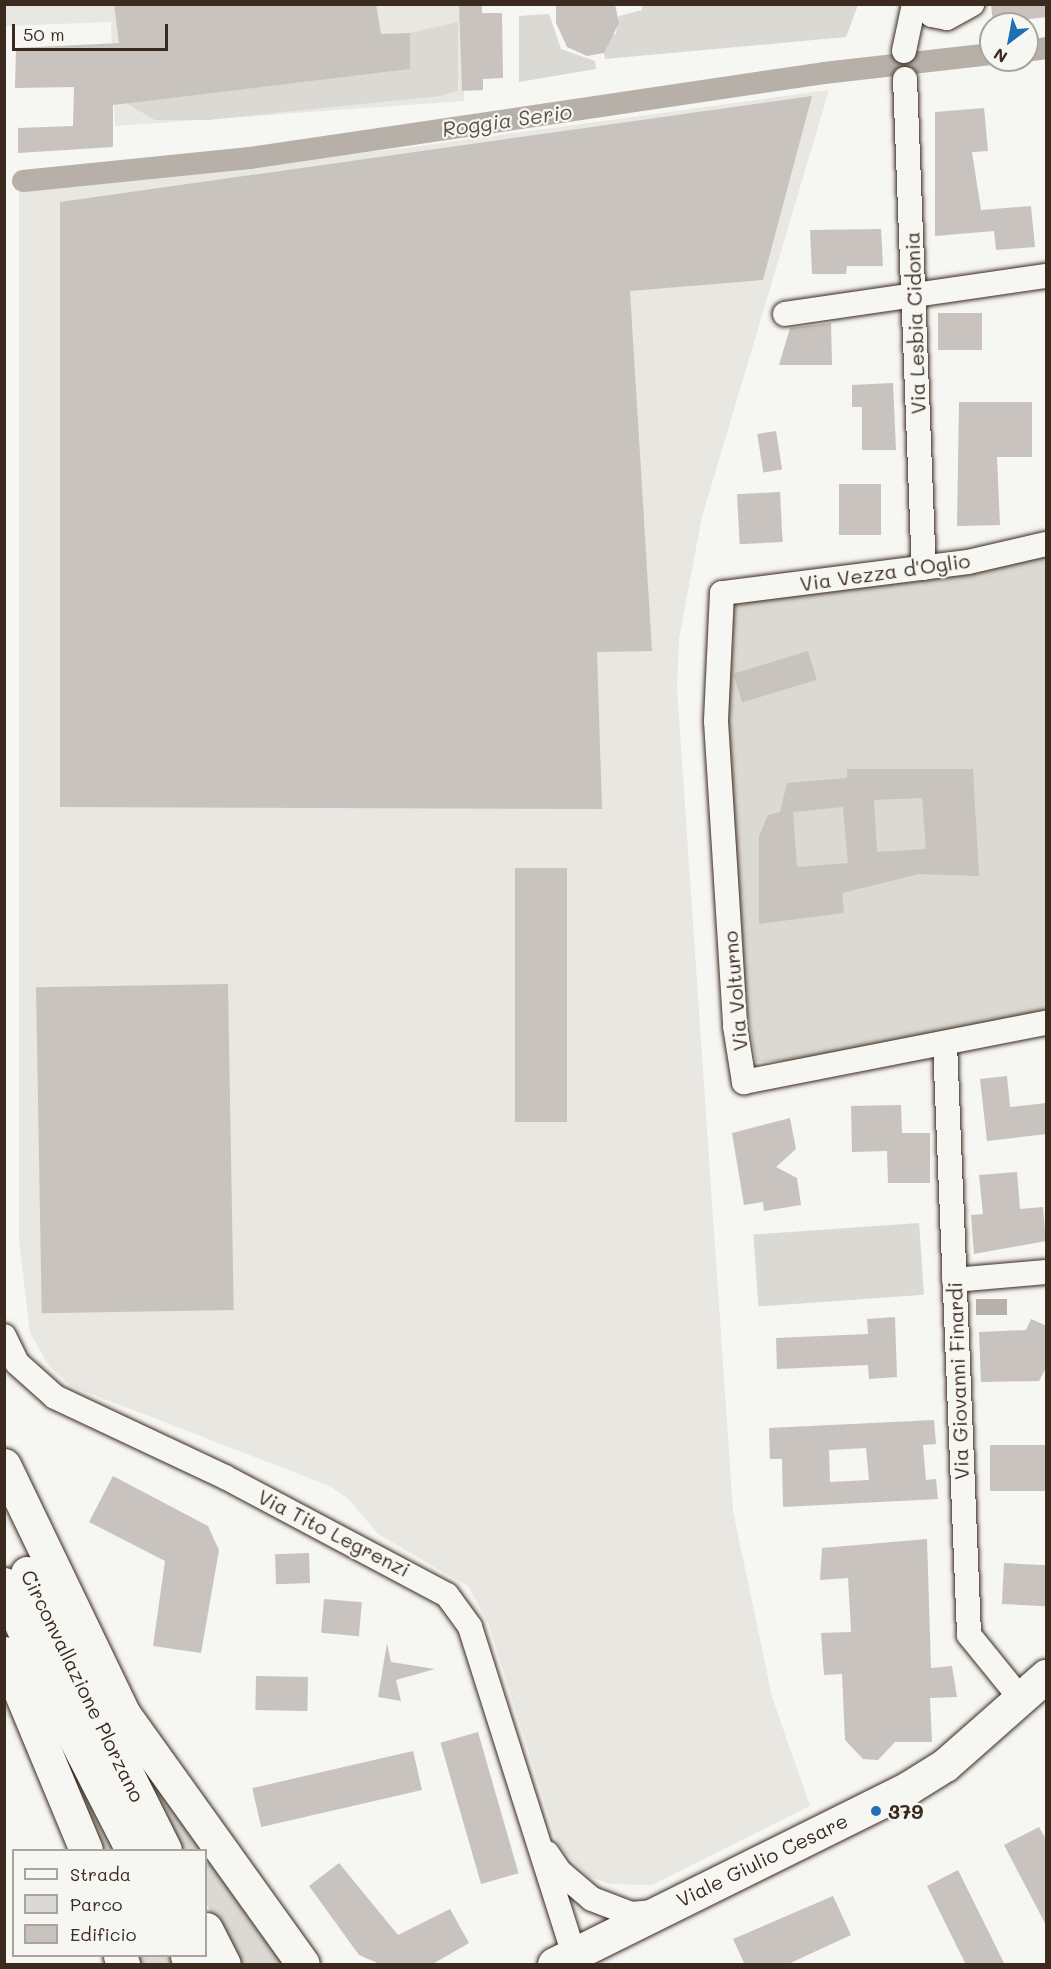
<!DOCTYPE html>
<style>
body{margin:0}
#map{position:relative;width:1051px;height:1969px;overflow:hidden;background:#f6f6f2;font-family:Mali,sans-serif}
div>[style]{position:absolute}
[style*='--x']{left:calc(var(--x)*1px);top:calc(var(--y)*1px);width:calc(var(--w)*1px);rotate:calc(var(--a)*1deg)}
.built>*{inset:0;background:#e8e7e2}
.green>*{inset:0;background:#dad9d3;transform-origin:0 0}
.water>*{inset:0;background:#b6b0a9;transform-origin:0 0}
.canal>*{height:22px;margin:-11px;padding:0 11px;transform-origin:11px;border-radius:11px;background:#b6b0a9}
.building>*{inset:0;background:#c8c3be;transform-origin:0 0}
.roads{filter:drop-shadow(0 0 2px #3b2a1e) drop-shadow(0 0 2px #3b2a1e)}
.street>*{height:24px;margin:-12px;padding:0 12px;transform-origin:12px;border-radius:12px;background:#f6f6f2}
.secondary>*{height:33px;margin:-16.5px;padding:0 16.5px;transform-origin:16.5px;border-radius:16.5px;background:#f6f6f2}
.highway>*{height:33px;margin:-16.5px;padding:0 16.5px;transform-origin:16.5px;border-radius:16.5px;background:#f6f6f2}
.dots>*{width:16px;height:16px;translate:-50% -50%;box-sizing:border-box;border:3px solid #f6f6f2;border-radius:50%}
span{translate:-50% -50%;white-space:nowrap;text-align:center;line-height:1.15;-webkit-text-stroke:4.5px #f6f6f2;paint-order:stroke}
.street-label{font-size:20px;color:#3b2a1e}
.poi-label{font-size:20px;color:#3b2a1e;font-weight:700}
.left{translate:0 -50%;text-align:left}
.water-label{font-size:21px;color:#605248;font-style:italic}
.frame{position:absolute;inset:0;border:6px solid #3b2a1e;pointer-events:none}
.legend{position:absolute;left:12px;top:1849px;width:195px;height:108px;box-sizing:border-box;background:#f6f6f2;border:2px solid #aba49d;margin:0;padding:8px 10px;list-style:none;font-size:18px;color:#3b2a1e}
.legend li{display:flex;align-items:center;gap:12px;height:30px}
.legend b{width:30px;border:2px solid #aba49d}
.north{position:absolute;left:979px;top:12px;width:60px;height:60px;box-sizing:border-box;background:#f6f6f2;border:2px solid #aba49d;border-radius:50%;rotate:212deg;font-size:16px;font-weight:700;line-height:24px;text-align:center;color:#3b2a1e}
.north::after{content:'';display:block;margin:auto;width:21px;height:27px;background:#1f6fb2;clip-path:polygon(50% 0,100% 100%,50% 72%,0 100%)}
.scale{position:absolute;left:12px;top:24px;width:156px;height:27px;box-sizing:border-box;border:3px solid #3b2a1e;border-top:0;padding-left:8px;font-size:18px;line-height:21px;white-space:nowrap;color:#3b2a1e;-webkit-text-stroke:4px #f6f6f2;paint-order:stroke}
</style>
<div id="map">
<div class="built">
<i style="clip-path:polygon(4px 5px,464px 5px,464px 101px,115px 126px,111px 22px,5px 26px)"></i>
<i style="clip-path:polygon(829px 90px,702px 517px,679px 638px,677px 688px,733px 1511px,772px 1697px,810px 1806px,652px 1885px,610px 1884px,588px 1876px,558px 1845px,489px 1625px,469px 1587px,378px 1534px,349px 1499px,330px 1486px,71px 1386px,49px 1366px,30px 1333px,19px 1240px,19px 188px,405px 148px)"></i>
</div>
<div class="green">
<i style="clip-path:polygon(642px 5px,858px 5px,846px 37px,605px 59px,602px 44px,616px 33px,619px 16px,642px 10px)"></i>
<i style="clip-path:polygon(549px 14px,561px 49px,595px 61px,596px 69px,519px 82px,519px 16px)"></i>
<i style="clip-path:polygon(458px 22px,458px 91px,440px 96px,209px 120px,155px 120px,126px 103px,410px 69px,410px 33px)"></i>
<i style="clip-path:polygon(1046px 554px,1046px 1013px,806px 1060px,756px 1062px,743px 987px,725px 717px,731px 601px)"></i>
<i style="left:919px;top:1223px;width:72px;height:166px;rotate:86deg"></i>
<i style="clip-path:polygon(121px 1730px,293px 1964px,238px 1964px,206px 1903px,206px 1850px,178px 1850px)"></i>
<i style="clip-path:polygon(65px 1750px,117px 1850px,101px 1850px,60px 1752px)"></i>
<i style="clip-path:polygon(136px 1956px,172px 1956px,177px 1964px,140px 1964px)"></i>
</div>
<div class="water">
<i style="left:1007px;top:1299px;width:16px;height:31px;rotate:90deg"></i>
</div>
<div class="canal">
<i style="--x:1027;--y:51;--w:19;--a:-9"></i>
<i style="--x:23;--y:181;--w:228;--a:-5.8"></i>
<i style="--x:250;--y:158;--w:580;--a:-8.42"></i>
<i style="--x:824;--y:73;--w:168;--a:-6.5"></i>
</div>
<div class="building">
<i style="clip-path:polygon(114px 4px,376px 4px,381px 34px,410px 33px,410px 69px,113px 105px,113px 147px,18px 153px,18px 128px,73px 126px,74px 87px,15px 88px,16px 48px,119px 43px)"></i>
<i style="clip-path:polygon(459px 4px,482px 4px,482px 13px,502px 13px,503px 78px,483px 79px,483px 90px,462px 91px)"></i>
<i style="clip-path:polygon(556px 4px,615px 4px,619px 23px,604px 53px,587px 56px,567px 47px,556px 23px)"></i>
<i style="clip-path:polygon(991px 4px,1047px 4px,1047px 17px,993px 23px)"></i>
<i style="clip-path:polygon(812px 96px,763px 280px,630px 291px,652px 651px,597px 652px,602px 809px,60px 807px,60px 202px)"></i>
<i style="clip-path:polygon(984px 108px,988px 151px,972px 152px,981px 210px,1031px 206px,1035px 247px,996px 250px,994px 231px,935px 236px,935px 112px)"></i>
<i style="clip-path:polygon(881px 229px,883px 266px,847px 266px,846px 274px,812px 274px,810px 230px)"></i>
<i style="left:938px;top:313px;width:44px;height:37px"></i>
<i style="clip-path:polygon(831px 323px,832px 365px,779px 365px,790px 328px)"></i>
<i style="clip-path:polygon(893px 383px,896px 450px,862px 450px,862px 407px,852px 407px,852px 385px)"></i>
<i style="clip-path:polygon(959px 402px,1032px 402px,1032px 457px,997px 457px,1000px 525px,957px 526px)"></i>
<i style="left:776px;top:431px;width:39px;height:19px;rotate:81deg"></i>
<i style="left:839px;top:484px;width:42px;height:51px"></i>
<i style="left:780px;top:492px;width:50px;height:43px;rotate:87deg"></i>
<i style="left:808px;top:651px;width:30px;height:78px;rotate:73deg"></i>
<i style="clip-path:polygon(evenodd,847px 769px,973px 769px,979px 876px,919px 874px,842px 893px,844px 913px,759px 924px,759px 836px,768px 815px,780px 812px,787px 783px,847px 778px,847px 769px,922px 798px,926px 849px,877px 852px,874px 800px,922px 798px,847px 769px,843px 807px,848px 863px,797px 867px,793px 812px,843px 807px)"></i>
<i style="left:515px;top:868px;width:52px;height:254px"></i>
<i style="left:228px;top:984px;width:326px;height:192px;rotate:89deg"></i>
<i style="clip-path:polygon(1007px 1076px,1010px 1107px,1047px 1103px,1047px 1134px,987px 1141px,980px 1079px)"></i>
<i style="clip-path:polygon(901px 1105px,902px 1133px,930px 1133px,930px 1183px,888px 1183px,887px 1151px,852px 1152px,851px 1106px)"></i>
<i style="clip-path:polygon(790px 1118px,796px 1149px,776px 1167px,797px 1178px,801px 1205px,764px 1211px,763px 1202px,744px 1205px,732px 1133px)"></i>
<i style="clip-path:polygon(1017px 1172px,1020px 1209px,1043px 1207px,1046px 1241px,974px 1254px,971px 1215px,983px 1214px,979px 1175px)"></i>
<i style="clip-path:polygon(895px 1317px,897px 1377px,869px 1379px,868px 1365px,777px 1369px,776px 1338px,868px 1334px,867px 1319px)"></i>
<i style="clip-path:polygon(1031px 1319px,1047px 1326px,1047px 1366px,1039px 1381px,981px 1382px,979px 1332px,1026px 1330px)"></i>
<i style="clip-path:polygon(evenodd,934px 1420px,936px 1444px,923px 1445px,926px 1480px,936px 1479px,938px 1499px,783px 1507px,782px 1459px,770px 1459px,769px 1428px,934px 1420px,866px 1448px,869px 1480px,830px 1482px,829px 1450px,866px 1448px)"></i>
<i style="left:1047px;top:1445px;width:46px;height:57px;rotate:90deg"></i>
<i style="clip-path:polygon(113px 1476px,208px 1526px,219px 1550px,201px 1653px,153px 1646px,165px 1561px,89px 1522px)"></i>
<i style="clip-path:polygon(927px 1539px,931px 1668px,952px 1666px,957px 1697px,930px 1698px,932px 1742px,895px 1742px,878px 1760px,863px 1759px,845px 1740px,842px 1674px,824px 1675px,821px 1633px,851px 1632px,848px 1578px,820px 1580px,822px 1548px)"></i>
<i style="left:309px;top:1553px;width:30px;height:34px;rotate:88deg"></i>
<i style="left:1004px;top:1563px;width:43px;height:41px;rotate:3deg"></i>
<i style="left:324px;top:1599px;width:38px;height:34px;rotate:5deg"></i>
<i style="clip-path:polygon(387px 1643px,391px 1662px,435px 1669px,396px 1680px,401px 1701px,378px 1697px)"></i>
<i style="left:256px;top:1676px;width:52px;height:34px;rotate:1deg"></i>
<i style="left:478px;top:1732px;width:147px;height:39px;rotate:74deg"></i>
<i style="left:413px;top:1751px;width:40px;height:165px;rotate:77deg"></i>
<i style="clip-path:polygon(1039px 1827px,1047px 1841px,1047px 1927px,1004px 1845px)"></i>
<i style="clip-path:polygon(339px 1863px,398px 1935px,450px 1909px,469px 1943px,431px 1965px,382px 1965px,359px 1955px,309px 1886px)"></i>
<i style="clip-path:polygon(958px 1870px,1005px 1965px,966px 1965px,927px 1886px)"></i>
<i style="clip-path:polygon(833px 1896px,851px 1935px,786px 1965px,745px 1965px,733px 1939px)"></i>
</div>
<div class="roads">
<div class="street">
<i style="--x:923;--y:4;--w:14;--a:51"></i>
<i style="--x:932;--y:15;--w:15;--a:11"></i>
<i style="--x:947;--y:18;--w:29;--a:-29"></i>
<i style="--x:904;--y:51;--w:48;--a:-78"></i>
<i style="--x:905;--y:79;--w:489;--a:87.8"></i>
<i style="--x:785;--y:314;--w:264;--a:-8.3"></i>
<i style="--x:1046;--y:544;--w:80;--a:167"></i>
<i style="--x:968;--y:562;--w:248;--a:172.8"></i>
<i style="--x:722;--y:593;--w:128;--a:92.7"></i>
<i style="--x:716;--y:721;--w:306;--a:86.4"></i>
<i style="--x:735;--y:1026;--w:57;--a:80.9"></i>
<i style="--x:744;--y:1082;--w:308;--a:-11.1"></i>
<i style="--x:945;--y:1044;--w:591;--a:87.67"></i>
<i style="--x:969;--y:1635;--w:82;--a:50.9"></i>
<i style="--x:954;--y:1280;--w:92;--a:-5"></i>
<i style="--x:4;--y:1336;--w:30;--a:64"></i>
<i style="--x:17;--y:1363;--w:51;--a:41.8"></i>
<i style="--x:55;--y:1397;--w:188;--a:25.2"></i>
<i style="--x:225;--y:1477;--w:251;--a:28"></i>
<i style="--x:447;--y:1595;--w:39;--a:54"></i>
<i style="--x:470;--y:1627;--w:354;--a:72.4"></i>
<i style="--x:547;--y:1853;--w:23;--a:56"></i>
<i style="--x:560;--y:1872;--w:42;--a:40.2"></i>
<i style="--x:592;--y:1899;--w:42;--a:21"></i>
<i style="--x:631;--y:1914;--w:23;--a:-5"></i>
</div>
<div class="secondary">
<i style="--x:4;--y:1653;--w:213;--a:67.4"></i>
<i style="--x:120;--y:1956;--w:9;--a:69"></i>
<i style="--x:554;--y:1964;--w:395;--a:-26.4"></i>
<i style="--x:908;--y:1788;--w:44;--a:-31.9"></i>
<i style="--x:945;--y:1765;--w:135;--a:-41.4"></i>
</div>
<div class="highway">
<i style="--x:4;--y:1465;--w:276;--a:64.3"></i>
<i style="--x:124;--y:1714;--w:307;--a:54.4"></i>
<i style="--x:27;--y:1573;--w:309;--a:63.5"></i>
<i style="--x:4;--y:1584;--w:104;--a:66.9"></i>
<i style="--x:45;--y:1680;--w:191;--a:62.9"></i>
<i style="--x:206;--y:1929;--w:39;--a:63"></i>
<i style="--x:187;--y:1956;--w:9;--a:58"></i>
</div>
</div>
<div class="dots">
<i style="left:876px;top:1811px;background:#1f6fb2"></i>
</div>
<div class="street-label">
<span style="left:915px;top:323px;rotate:-92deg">Via Lesbia Cidonia</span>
<span style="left:885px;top:572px;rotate:-8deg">Via Vezza d'Oglio</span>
<span style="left:735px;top:991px;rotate:-95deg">Via Volturno</span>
<span style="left:958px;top:1381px;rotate:-92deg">Via Giovanni Finardi</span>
<span style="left:334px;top:1533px;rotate:27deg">Via Tito Legrenzi</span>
<span style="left:83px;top:1686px;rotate:64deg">Circonvallazione Plorzano</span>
<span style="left:762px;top:1860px;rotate:-26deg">Viale Giulio Cesare</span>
</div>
<div class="poi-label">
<span class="left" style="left:888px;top:1811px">379</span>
</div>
<div class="water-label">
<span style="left:507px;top:120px;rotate:-8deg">Roggia Serio</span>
</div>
<div class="frame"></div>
<ul class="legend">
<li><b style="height:8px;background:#f6f6f2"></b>Strada</li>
<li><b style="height:16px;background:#dad9d3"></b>Parco</li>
<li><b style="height:16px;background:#c8c3be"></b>Edificio</li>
</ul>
<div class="north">N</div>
<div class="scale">50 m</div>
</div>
